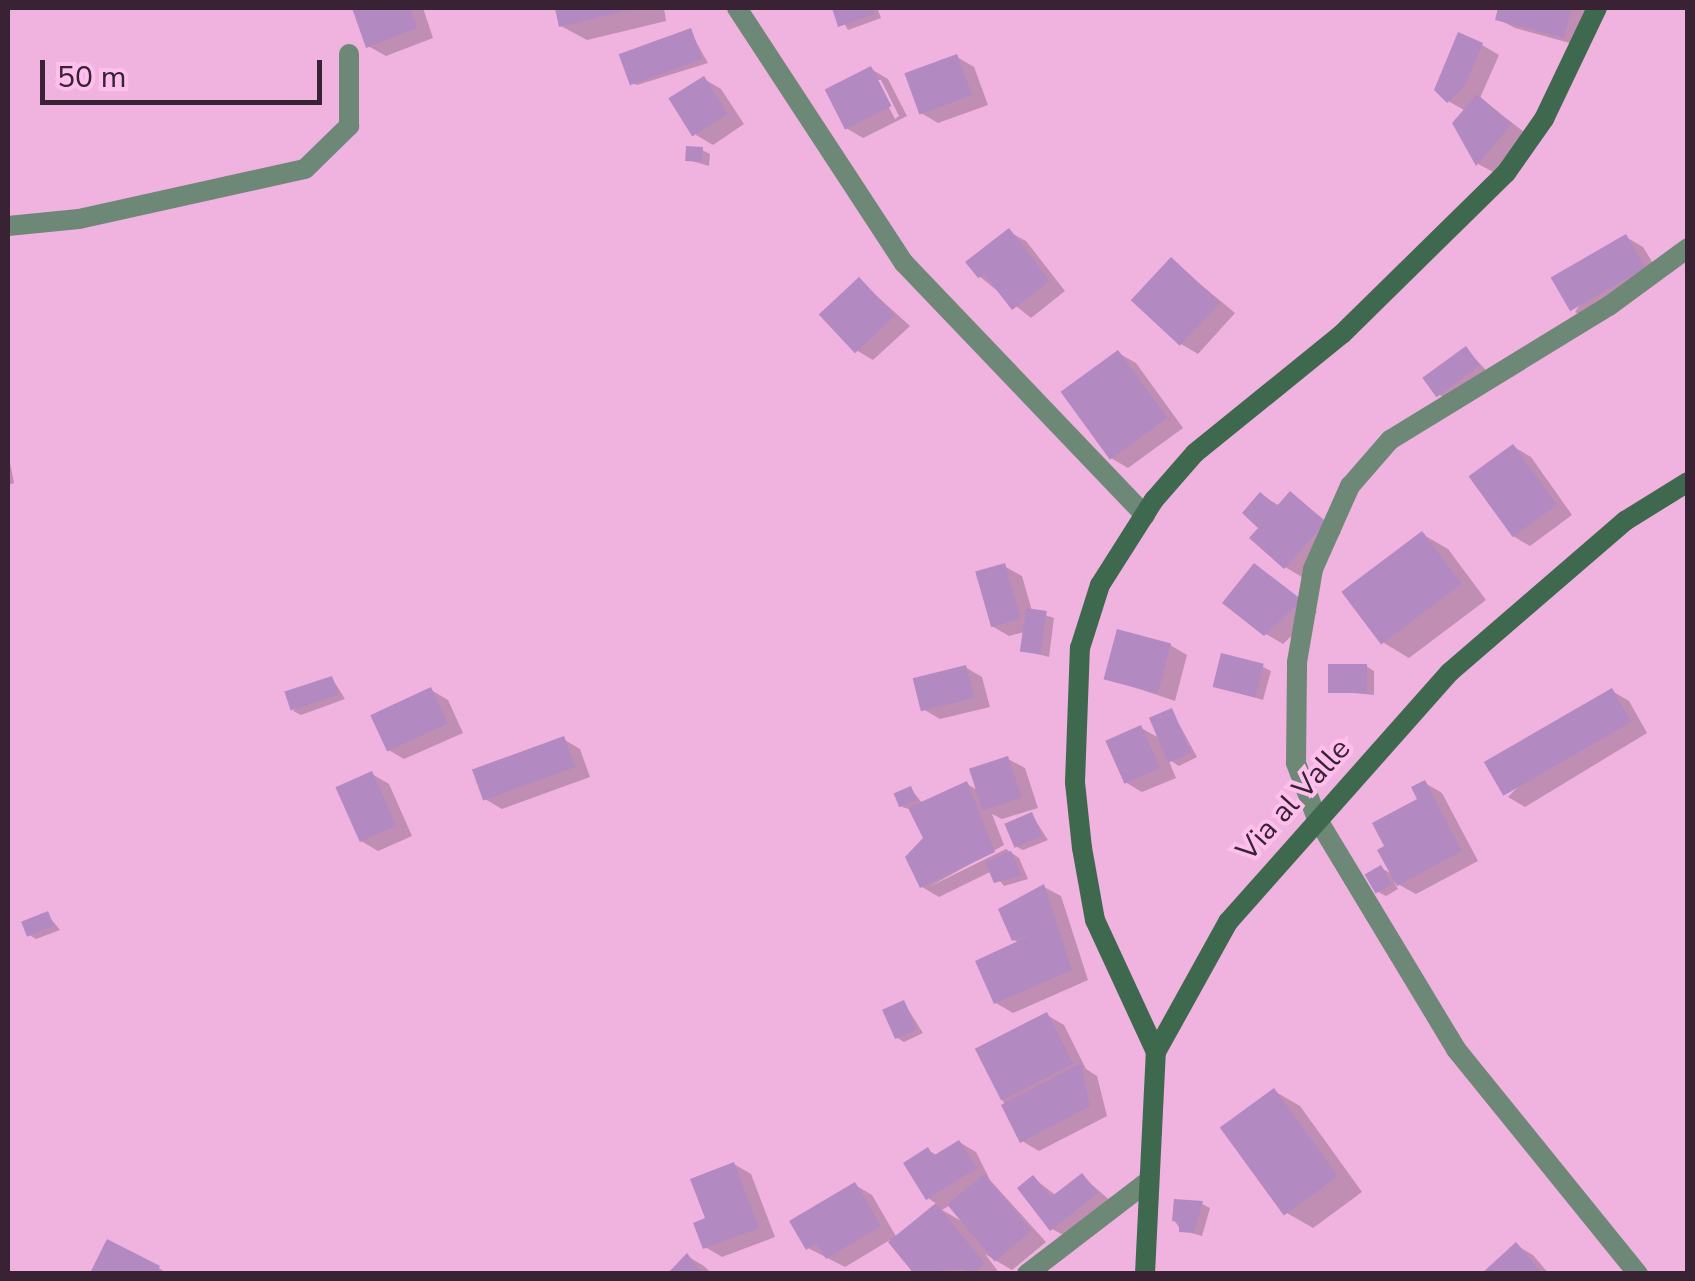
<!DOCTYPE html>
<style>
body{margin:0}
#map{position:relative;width:1695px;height:1281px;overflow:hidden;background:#f0b2df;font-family:"Nunito Sans",sans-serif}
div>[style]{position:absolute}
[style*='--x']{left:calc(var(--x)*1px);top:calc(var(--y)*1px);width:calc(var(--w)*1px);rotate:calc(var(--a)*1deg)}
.shadow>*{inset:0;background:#0003}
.building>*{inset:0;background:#b28ac1;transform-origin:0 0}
.street>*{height:20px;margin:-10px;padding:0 10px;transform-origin:10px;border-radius:10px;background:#6d8876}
.secondary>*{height:20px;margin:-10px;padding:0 10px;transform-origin:10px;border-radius:10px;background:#3f694f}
span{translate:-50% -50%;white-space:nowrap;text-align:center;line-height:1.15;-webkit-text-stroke:8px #febfec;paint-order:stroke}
.street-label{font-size:30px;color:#392233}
.frame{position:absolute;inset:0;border:10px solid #392233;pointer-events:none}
.scale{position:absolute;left:40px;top:60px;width:282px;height:45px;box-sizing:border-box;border:5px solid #392233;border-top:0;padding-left:12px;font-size:30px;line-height:35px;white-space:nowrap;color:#392233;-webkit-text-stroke:8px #febfec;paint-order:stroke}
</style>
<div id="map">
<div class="shadow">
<i style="clip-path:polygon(355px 8px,423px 8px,433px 38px,386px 56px,368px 46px)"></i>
<i style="clip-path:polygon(558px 8px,664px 8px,666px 21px,587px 40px,561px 26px)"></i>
<i style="clip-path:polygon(834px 8px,903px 8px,878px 10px,881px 18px,848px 30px)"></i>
<i style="clip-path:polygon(1501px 8px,1588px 8px,1581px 46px,1515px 28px,1498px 19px)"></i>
<i style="clip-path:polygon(690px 31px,708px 63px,637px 85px,629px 81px)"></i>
<i style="clip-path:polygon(1482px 45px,1499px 55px,1480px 98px,1528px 135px,1495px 173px,1478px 164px,1455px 124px,1466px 111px,1448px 101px)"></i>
<i style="clip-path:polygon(957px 57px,974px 67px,988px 105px,938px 123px,921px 113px)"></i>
<i style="clip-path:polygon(evenodd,871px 69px,888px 79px,907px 116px,863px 138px,846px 128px,871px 69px,875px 80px,881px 80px,899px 116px,895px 119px,875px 80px)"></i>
<i style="clip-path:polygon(704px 79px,721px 89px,744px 124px,713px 145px,696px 135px)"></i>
<i style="clip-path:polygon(702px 150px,710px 154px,709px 166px,688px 160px)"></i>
<i style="clip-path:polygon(1009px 232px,1026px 241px,1065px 291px,1031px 318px,979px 276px)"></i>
<i style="clip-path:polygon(1626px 237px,1643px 247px,1662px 278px,1592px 322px,1575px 312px)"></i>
<i style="clip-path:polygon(1171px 260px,1235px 313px,1198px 354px,1181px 344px)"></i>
<i style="clip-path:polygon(859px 280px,910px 326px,873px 360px,856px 350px)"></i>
<i style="clip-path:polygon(1466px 349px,1486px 370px,1445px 398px,1438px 394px)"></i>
<i style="clip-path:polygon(1118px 353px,1136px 363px,1183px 428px,1128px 468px,1111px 458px)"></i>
<i style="clip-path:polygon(1514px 447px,1531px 457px,1572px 515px,1530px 546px,1513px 536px)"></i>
<i style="clip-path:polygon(8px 452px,14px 483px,8px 485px)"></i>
<i style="clip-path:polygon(1291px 494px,1341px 533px,1302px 577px,1285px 567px,1261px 528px,1261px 495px,1280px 506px)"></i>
<i style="clip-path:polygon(1422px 534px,1448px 549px,1486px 600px,1409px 658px,1384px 643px)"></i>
<i style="clip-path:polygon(1004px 566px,1022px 576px,1032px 611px,1054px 618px,1049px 657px,1022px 650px,1024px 632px,1009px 636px,992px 626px)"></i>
<i style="clip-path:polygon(1255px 566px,1317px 612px,1283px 644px,1266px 634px)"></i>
<i style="clip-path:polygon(1170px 645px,1187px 655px,1175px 701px,1107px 678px)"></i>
<i style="clip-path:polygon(1366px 666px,1374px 671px,1374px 695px,1331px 691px)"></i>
<i style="clip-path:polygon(965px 667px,982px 677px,990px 707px,940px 719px,923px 709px)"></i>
<i style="clip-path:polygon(1263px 667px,1271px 671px,1263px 700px,1215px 686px)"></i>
<i style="clip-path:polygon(332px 678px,345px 699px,301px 715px,293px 711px)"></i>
<i style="clip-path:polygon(431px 690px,448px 700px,463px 733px,404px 759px,387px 749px)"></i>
<i style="clip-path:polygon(1612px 691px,1629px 701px,1647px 733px,1525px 807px,1508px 797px)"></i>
<i style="clip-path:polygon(1172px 711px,1197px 757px,1179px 766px,1168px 759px,1176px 778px,1142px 792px,1125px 782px,1141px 728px,1161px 739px)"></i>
<i style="clip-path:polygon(563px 739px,580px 749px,590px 777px,502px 809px,485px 799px)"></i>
<i style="clip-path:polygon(1008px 759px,1025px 768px,1038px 808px,1002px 819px,992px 814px,1004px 845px,929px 887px,1006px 849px,1019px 858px,1028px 879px,1004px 886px,992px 871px,939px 897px,922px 887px,926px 839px,912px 810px,902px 807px,911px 789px,923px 804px,967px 784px,979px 791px)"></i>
<i style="clip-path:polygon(372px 774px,389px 784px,412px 836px,378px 851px,361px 841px)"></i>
<i style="clip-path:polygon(1425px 783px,1442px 793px,1478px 861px,1416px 894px,1394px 882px,1398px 889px,1386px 896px,1378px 892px,1381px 868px,1394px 875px)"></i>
<i style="clip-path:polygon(1032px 815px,1048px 840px,1023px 850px,1015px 846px)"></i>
<i style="clip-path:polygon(1044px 887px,1061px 896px,1088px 980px,1013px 1013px,996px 1003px,1020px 943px,1014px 940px)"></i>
<i style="clip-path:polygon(47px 914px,60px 930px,36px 939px,28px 934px)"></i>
<i style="clip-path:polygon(904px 1003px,923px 1033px,904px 1042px,896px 1037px)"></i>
<i style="clip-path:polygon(1047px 1015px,1064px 1025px,1086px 1069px,1097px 1076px,1107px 1116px,1039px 1151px,1022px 1141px,1002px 1099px)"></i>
<i style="clip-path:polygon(1274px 1091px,1300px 1106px,1362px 1192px,1313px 1228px,1287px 1213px)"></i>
<i style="clip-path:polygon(evenodd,959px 1142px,976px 1152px,990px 1180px,1046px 1242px,1012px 1270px,985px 1254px,1000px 1274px,917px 1274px,890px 1240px,845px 1267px,808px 1248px,855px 1185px,872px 1195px,897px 1238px,938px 1205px,928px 1198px,928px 1150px,938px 1156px,959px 1142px,950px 1205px,963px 1222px,942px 1210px,950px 1205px)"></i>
<i style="clip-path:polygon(734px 1164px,751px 1174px,775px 1237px,722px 1257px,705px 1247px,709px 1220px)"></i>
<i style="clip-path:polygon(1082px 1176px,1113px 1203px,1069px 1238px,1052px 1229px,1033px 1178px,1057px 1196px)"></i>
<i style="clip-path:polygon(1202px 1204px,1210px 1208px,1202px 1236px,1181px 1230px,1174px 1220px)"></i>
<i style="clip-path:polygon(1516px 1245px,1533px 1255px,1549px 1274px,1484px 1274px)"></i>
<i style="clip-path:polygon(687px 1256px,704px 1266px,712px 1274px,671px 1274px)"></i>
<i style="clip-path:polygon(159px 1268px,168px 1274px,94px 1270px)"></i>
</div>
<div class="building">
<i style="clip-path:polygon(352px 8px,410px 8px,417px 28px,366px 48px)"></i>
<i style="clip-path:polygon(555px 8px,632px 8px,632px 9px,559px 27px)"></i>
<i style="clip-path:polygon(832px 8px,872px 8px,875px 14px,838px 27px)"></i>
<i style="clip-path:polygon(1498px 8px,1572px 8px,1564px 38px,1495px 20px)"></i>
<i style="left:691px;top:28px;width:33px;height:77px;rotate:70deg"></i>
<i style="clip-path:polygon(1458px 32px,1483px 43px,1465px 86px,1447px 103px,1434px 90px)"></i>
<i style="left:957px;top:54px;width:44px;height:56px;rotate:70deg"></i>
<i style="left:871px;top:66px;width:45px;height:52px;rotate:63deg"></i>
<i style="left:704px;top:76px;width:45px;height:42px;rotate:58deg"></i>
<i style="clip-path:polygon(1477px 94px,1512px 124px,1476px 166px,1452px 123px)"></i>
<i style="left:686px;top:146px;width:17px;height:15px;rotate:3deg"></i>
<i style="clip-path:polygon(1009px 228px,1050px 281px,1012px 310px,985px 275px,978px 278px,965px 262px)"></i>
<i style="left:1626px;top:234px;width:39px;height:87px;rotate:60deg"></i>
<i style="left:1171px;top:257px;width:67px;height:59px;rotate:43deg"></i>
<i style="left:859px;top:277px;width:53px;height:55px;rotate:47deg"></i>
<i style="left:1466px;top:346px;width:24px;height:54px;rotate:54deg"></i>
<i style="left:1118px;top:350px;width:84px;height:71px;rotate:54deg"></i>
<i style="left:1513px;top:444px;width:75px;height:55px;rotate:54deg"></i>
<i style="clip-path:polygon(1290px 491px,1326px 522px,1284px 569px,1249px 538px,1258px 528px,1242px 513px,1260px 492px,1277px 506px)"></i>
<i style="left:1422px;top:531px;width:66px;height:101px;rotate:53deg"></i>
<i style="left:1005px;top:563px;width:58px;height:31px;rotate:74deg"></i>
<i style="clip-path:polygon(1254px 563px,1302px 600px,1264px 636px,1222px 603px)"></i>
<i style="left:1026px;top:608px;width:21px;height:44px;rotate:8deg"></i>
<i style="left:1117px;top:629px;width:56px;height:52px;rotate:15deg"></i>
<i style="left:1221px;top:653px;width:44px;height:35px;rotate:14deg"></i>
<i style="left:1328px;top:664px;width:39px;height:29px"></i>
<i style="left:966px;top:665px;width:34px;height:55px;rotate:76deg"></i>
<i style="left:332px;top:676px;width:20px;height:50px;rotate:72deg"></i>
<i style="left:431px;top:687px;width:40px;height:67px;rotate:65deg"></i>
<i style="left:1612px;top:688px;width:39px;height:148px;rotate:60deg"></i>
<i style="left:1172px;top:708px;width:49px;height:25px;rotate:67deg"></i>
<i style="left:1141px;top:725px;width:47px;height:39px;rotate:66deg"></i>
<i style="left:564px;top:736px;width:33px;height:98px;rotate:70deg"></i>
<i style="left:1008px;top:756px;width:44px;height:41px;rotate:72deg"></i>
<i style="left:372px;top:771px;width:60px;height:40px;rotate:66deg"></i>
<i style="clip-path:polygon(1425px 780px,1462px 851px,1397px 886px,1377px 850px,1384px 846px,1372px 823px,1417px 799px,1411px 787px)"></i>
<i style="clip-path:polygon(967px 781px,995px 852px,920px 888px,905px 857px,923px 838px,908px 808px)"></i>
<i style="left:911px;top:786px;width:15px;height:19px;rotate:67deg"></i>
<i style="left:1032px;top:812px;width:26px;height:30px;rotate:67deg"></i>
<i style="clip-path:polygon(1011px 851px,1022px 875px,994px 883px,985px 862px)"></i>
<i style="left:1381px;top:865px;width:22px;height:19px;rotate:60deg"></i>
<i style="clip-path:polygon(1044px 884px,1072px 970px,994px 1004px,975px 961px,1037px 932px,1012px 941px,998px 909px)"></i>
<i style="left:48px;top:911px;width:16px;height:29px;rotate:68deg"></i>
<i style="left:904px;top:1000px;width:32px;height:24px;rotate:66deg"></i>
<i style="left:1047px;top:1012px;width:58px;height:81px;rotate:63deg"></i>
<i style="clip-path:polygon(1081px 1063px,1090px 1106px,1020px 1143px,1001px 1105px)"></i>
<i style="left:1274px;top:1088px;width:109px;height:67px;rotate:54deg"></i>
<i style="clip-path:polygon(959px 1140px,977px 1168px,926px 1200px,903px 1163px,928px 1147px,933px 1156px)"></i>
<i style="clip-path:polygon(734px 1162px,759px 1228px,703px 1249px,693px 1223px,705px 1218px,690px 1179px)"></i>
<i style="clip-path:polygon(1082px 1173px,1098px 1193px,1050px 1231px,1017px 1188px,1033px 1175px,1051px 1197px)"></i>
<i style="left:984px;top:1174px;width:74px;height:48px;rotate:50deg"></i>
<i style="clip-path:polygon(855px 1182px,881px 1226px,826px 1259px,816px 1243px,806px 1250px,789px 1221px)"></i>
<i style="clip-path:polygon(1174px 1199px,1203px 1201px,1194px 1233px,1179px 1232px,1179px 1222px,1172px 1221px)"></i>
<i style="clip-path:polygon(936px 1203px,985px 1264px,973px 1274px,961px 1268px,914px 1274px,888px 1242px)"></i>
<i style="clip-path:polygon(107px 1239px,160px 1266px,156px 1274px,91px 1271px)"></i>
<i style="clip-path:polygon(1516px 1242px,1543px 1274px,1481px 1274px)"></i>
<i style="clip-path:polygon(687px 1253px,703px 1274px,667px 1274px)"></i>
</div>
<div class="street">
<i style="--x:737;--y:8;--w:305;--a:56.8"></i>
<i style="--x:904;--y:263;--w:349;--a:46.3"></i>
<i style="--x:8;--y:226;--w:71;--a:-5.6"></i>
<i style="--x:79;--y:219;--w:231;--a:-12.5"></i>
<i style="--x:305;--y:169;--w:62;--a:-44.3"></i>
<i style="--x:349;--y:126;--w:72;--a:-90"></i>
<i style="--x:1027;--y:1274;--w:151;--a:-37.5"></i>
<i style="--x:1638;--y:1274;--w:289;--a:-129"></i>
<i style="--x:1456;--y:1049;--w:269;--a:-121.1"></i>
<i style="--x:1317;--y:819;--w:60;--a:-110.6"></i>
<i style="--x:1296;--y:763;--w:101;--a:-89.4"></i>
<i style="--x:1297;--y:662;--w:94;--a:-80.2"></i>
<i style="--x:1313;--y:569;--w:91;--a:-66"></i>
<i style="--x:1350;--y:486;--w:61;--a:-49"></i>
<i style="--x:1390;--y:440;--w:257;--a:-31.5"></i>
<i style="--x:1609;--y:306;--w:98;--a:-36.3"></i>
</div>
<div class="secondary">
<i style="--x:1156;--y:1052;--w:145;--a:-114.8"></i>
<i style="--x:1095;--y:920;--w:73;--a:-100.2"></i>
<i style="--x:1082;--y:848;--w:66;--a:-96.1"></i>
<i style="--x:1075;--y:782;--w:134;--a:-87.9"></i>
<i style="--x:1080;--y:648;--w:66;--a:-72.4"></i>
<i style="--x:1100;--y:585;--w:101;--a:-57.6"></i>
<i style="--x:1154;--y:500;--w:62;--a:-48.9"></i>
<i style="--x:1195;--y:453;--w:189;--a:-39"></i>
<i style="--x:1342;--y:334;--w:230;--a:-44.5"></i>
<i style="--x:1506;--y:173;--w:66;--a:-54.9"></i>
<i style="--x:1544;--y:119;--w:123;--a:-64.5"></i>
<i style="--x:1145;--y:1274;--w:222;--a:-87.2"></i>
<i style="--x:1156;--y:1052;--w:149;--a:-61"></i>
<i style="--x:1228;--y:922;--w:334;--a:-48.4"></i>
<i style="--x:1450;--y:672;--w:231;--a:-40.8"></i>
<i style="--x:1625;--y:521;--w:74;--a:-31.8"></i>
</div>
<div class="street-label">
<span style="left:1294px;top:800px;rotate:-48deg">Via al Valle</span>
</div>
<div class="frame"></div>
<div class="scale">50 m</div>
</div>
